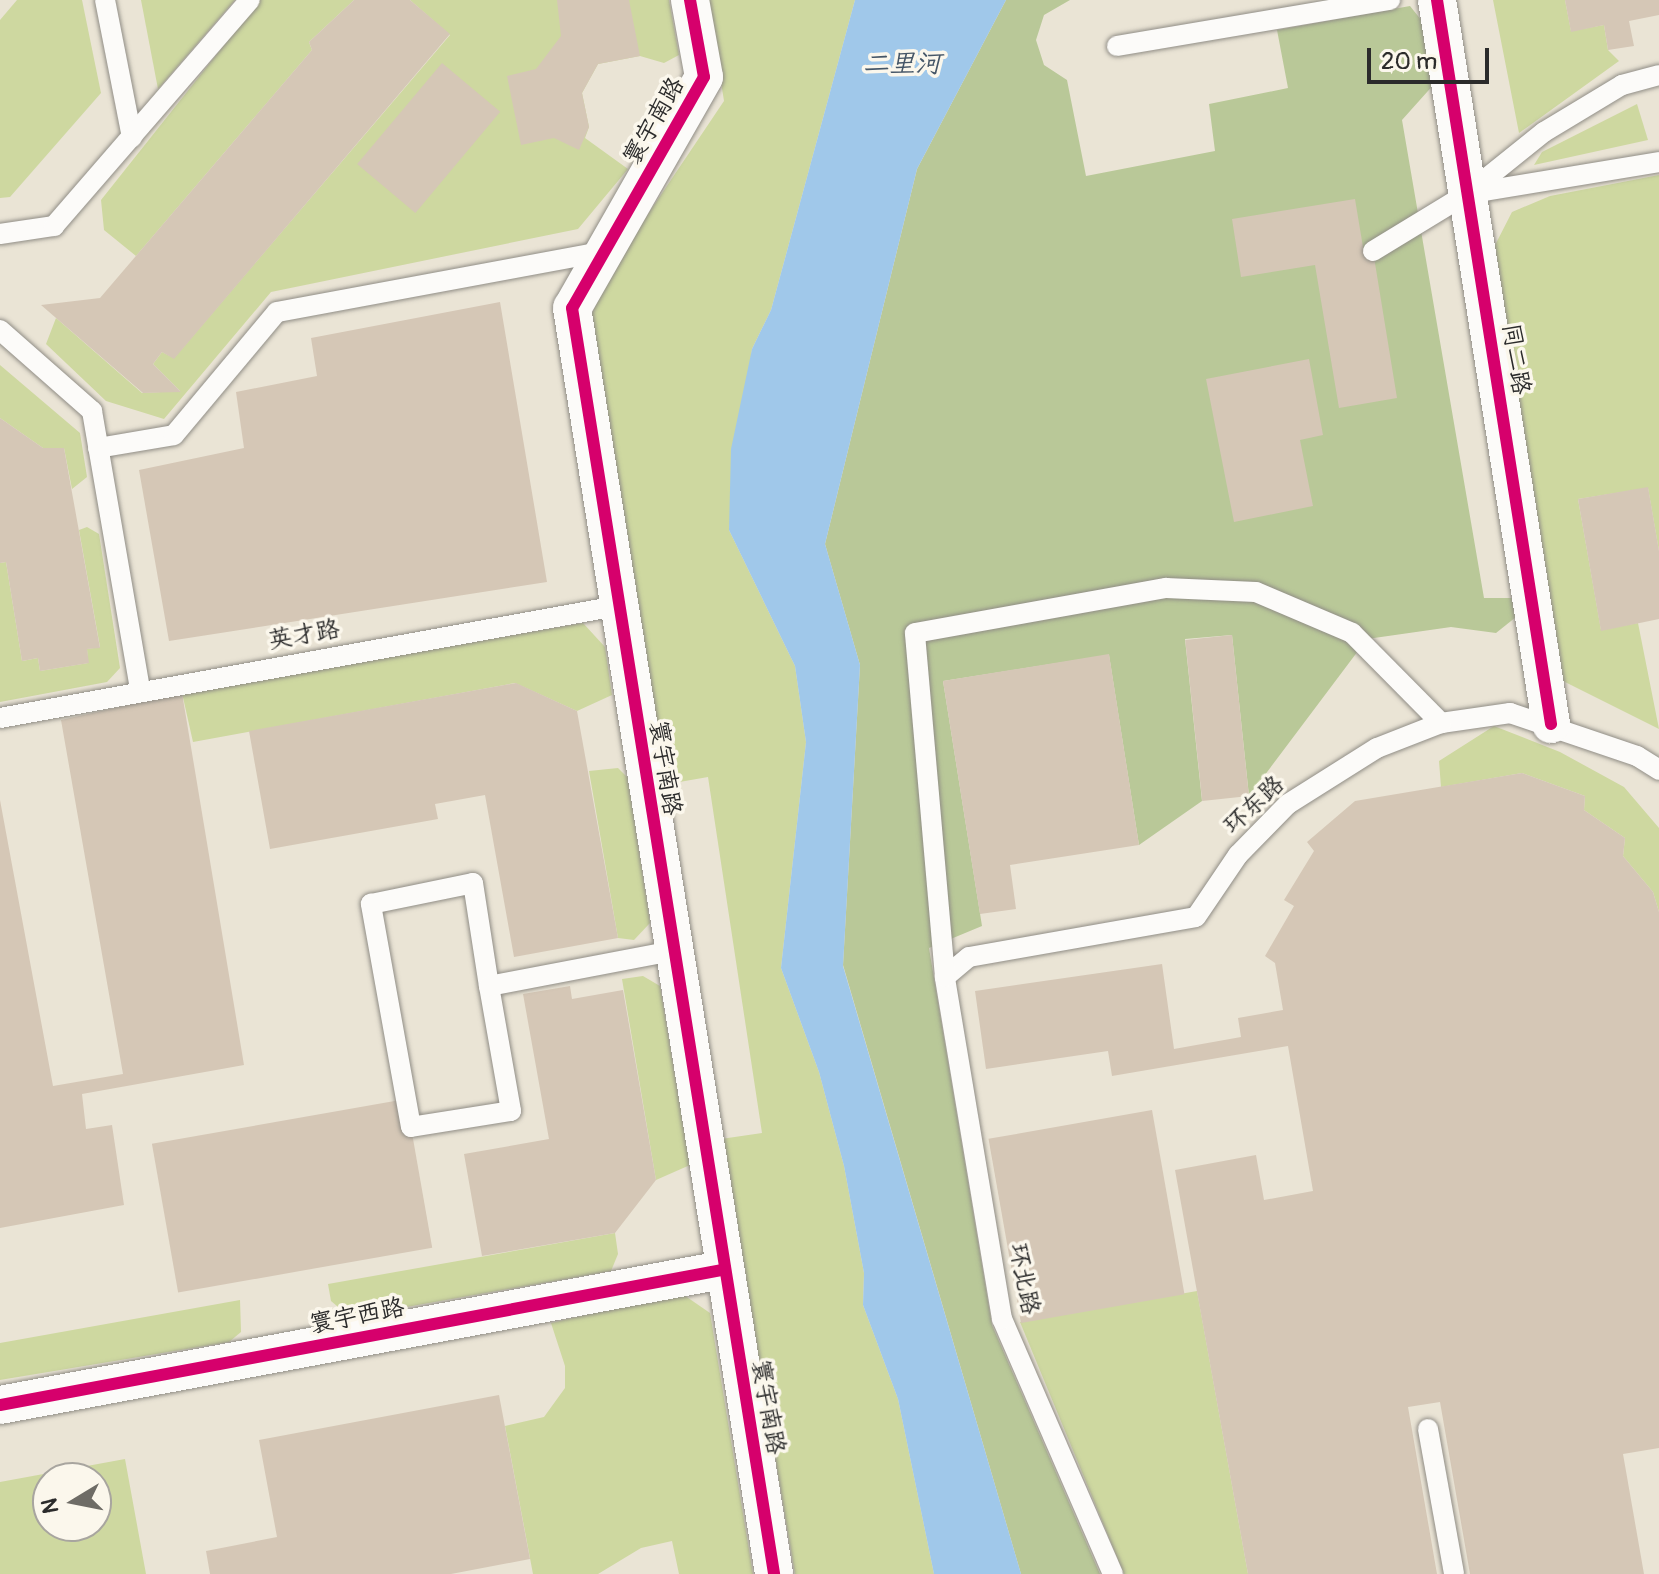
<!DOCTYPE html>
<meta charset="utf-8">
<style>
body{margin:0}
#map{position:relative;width:1659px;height:1574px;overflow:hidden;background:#eae4d5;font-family:Pangolin,"LXGW WenKai TC",sans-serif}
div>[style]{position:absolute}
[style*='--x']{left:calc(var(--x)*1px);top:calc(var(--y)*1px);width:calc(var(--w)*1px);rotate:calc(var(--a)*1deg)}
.green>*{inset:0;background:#ced8a0}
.forest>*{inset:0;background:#b9c898}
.water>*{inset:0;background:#a0c8ea}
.building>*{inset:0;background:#d5c7b6;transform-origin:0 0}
.roads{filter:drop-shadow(0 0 2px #908d86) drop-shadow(0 0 2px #908d86)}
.service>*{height:20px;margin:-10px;padding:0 10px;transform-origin:10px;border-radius:10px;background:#fcfbf9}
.minor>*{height:38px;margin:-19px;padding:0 19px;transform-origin:19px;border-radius:19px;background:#fcfbf9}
.cycleway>*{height:12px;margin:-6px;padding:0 6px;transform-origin:6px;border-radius:6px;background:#d6006c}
span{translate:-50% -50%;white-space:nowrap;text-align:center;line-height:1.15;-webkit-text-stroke:7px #fbf7ec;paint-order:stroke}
.street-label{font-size:24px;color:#2b2b2b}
.water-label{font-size:26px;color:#455667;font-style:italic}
.north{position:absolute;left:32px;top:1462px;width:80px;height:80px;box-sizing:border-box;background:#fbf7ec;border:2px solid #a8a59f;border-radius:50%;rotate:260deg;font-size:22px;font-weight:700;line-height:32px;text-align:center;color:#2b2b2b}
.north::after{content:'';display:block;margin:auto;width:28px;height:36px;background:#6e6c66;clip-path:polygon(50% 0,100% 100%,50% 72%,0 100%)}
.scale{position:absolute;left:1367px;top:48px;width:122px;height:36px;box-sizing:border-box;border:4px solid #2b2b2b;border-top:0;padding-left:10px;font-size:24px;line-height:28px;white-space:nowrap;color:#2b2b2b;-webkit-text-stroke:6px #fbf7ec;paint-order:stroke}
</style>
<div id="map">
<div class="green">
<i style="clip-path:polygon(17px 0,82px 0,101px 93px,10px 197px,0 198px,0 20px)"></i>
<i style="clip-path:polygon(141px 0,235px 0,158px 89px)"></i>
<i style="clip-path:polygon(260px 0,354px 0,309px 42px,312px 50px,136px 256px,104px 230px,101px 200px)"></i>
<i style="clip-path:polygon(410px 0,669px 0,679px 55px,664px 63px,640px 56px,598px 64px,582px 93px,589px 127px,585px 138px,628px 169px,578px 229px,271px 292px,164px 419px,106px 401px,46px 344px,56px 318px,142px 393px,180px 391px,153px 364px,162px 352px,174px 358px,450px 35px)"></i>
<i style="clip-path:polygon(708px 0,855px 0,771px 310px,752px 349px,729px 530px,795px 666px,806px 742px,781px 968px,819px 1072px,844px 1166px,864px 1273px,863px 1305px,898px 1399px,934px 1574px,795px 1574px,721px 1139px,762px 1133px,708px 777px,668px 784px,588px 325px,605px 278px,724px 101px)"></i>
<i style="clip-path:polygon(1493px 0,1565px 0,1571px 31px,1604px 25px,1608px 50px,1619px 61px,1519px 133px)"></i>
<i style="clip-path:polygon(1637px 104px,1648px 140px,1534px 165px,1542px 152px)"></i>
<i style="clip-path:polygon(1659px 175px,1659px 551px,1648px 488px,1578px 499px,1601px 630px,1638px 623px,1659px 729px,1559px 679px,1491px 253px,1512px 212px,1550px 196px)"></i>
<i style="clip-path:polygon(0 365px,80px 433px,87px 477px,72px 489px,64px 448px,43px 448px,0 418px)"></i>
<i style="clip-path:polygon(87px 527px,99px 534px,120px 668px,107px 682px,0 702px,0 563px,6px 562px,22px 661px,38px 658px,40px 671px,88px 663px,87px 649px,100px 647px,79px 530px)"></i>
<i style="clip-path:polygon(583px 623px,605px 647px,612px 695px,577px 711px,515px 683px,193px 742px,182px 693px)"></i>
<i style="clip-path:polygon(1494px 726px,1560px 752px,1624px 787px,1659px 828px,1659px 912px,1653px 892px,1623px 856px,1625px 838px,1584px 810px,1585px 796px,1522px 773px,1441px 787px,1439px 761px)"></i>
<i style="clip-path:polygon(618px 768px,628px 778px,650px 923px,634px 940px,618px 938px,589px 771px)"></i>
<i style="clip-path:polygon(643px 976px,660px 986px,690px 1165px,656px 1180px,622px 979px)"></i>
<i style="clip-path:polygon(615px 1233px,618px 1254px,611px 1271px,350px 1317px,331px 1301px,328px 1284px)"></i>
<i style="clip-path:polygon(1197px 1291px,1248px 1574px,1124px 1574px,1020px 1322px)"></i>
<i style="clip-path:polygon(681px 1293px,710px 1313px,753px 1574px,679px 1574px,672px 1541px,641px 1548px,598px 1574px,533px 1574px,505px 1426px,544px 1417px,565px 1388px,565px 1366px,551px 1323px)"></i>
<i style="clip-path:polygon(240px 1300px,241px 1332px,229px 1342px,0 1380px,0 1343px)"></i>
<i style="clip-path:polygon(evenodd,125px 1459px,146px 1574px,0 1574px,0 1482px,125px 1459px,48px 1478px,96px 1478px,96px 1526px,48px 1526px,48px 1478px)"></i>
</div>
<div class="forest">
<i style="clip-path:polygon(1006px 0,1070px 0,1044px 15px,1036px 40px,1044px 65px,1067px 80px,1086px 176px,1215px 151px,1209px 104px,1288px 88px,1277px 30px,1410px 6px,1426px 26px,1436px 82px,1402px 120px,1484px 598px,1513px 598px,1516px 617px,1496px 633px,1451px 627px,1367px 639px,1249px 796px,1232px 635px,1185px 639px,1202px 801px,1139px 845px,1109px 655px,943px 681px,982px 926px,929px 948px,992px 1325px,1100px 1574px,1021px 1574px,843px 965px,860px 665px,825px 544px,917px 169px)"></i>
</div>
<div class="water">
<i style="clip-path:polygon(855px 0,1006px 0,917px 169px,825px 544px,860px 665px,843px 966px,1021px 1574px,934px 1574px,898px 1399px,863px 1305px,864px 1273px,844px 1166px,819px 1072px,781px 968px,806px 742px,795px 666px,729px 530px,731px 449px,752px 349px,771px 310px)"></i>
</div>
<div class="building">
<i style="clip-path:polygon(354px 0,410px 0,450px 34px,174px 359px,162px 352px,153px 364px,181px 392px,143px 393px,41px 305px,100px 298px,312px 50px,309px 42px)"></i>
<i style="clip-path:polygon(557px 0,629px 0,640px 56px,598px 64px,582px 93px,589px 127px,579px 150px,554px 138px,521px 145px,507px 76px,536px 69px,561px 36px)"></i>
<i style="clip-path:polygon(1565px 0,1659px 0,1659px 15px,1629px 21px,1634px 46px,1608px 50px,1604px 25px,1571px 32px)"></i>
<i style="left:442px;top:63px;width:76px;height:132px;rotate:40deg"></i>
<i style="clip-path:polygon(1355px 199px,1364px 253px,1373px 251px,1397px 398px,1339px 408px,1315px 265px,1241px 277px,1232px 219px)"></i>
<i style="clip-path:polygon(500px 302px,547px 582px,169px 641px,139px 470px,244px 448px,236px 392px,317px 376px,311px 338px)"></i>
<i style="clip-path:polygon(1309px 359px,1323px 435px,1300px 440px,1313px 506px,1234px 522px,1206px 379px)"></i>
<i style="clip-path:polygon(0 418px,43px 448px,64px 448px,100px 648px,87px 649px,89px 663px,40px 671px,38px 658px,22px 661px,6px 562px,0 563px)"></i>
<i style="clip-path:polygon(1648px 487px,1659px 551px,1659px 619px,1601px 631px,1578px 499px)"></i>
<i style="left:1232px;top:635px;width:162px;height:47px;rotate:84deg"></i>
<i style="clip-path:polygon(1109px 654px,1139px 845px,1010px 865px,1016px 909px,980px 914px,943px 681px)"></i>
<i style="clip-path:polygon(516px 683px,577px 711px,618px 938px,514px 957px,485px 795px,435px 804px,438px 819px,270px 849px,249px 731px)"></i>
<i style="clip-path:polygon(182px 693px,244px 1065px,82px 1094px,86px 1129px,112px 1125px,124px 1205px,0 1228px,0 800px,53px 1086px,123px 1074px,61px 720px)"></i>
<i style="clip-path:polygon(1522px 773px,1585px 796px,1584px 810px,1625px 838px,1623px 856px,1653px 892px,1659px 912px,1659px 1448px,1623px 1454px,1644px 1574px,1470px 1574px,1440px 1402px,1408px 1407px,1437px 1574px,1248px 1574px,1175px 1170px,1256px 1155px,1264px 1200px,1313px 1191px,1288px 1046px,1112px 1076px,1108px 1051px,986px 1069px,975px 991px,1162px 964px,1174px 1049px,1241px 1037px,1238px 1018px,1283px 1010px,1275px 963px,1265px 956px,1294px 906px,1284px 900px,1314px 851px,1307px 842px,1355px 801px)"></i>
<i style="clip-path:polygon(570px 986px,572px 999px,623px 990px,656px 1180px,615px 1233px,482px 1256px,464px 1154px,549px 1139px,523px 994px)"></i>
<i style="left:406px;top:1099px;width:151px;height:258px;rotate:80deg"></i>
<i style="left:1152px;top:1110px;width:187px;height:166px;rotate:80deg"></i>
<i style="clip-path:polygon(499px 1395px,530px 1559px,451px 1574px,210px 1574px,206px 1551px,277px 1537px,259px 1440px)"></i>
</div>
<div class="roads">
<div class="service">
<i style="--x:105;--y:0;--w:140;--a:78.9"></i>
<i style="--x:1117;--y:46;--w:277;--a:-9.6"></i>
<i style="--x:1472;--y:193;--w:190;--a:-9.4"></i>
<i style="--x:0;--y:234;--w:55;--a:-8.4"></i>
<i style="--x:54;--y:226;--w:299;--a:-49.1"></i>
<i style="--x:1373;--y:251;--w:111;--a:-31.4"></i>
<i style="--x:1468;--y:193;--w:97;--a:-38.8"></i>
<i style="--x:1544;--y:132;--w:91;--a:-31.1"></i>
<i style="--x:1622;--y:85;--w:38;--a:-15"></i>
<i style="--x:0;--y:330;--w:123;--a:41.4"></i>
<i style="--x:92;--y:411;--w:283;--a:80.2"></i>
<i style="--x:98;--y:448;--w:77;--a:-9.7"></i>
<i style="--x:174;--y:435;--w:160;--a:-50.1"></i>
<i style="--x:277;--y:312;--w:334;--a:-10.5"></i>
<i style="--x:0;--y:718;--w:627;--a:-10.29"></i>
<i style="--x:945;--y:977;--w:31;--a:-40"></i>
<i style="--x:969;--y:957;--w:230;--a:-10"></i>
<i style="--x:1196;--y:917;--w:75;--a:-55.9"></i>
<i style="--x:1238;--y:855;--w:71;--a:-45.6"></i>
<i style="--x:1288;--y:804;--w:105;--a:-32.2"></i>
<i style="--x:1377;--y:748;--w:69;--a:-21.3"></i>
<i style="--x:1441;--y:723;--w:70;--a:-8.2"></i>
<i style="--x:1510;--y:713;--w:134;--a:18.7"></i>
<i style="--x:1637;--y:756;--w:26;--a:32"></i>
<i style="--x:489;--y:986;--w:127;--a:80"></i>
<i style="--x:511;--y:1111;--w:101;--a:170.9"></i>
<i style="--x:411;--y:1127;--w:227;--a:-100.2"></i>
<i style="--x:371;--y:904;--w:104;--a:-11.6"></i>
<i style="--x:473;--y:883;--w:104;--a:81.2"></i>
<i style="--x:489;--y:986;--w:186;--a:-10.8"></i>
<i style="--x:1428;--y:1429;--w:147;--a:79.8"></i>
<i style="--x:1113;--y:1574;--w:278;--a:-113.5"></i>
<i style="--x:1002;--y:1319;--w:347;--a:-99.5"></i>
<i style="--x:945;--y:977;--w:345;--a:-95"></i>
<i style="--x:915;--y:633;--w:255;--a:-10.2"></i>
<i style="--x:1166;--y:588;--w:90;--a:2.5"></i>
<i style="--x:1256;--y:592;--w:104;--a:23.1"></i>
<i style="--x:1352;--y:633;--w:127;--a:45.3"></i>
</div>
<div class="minor">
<i style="--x:690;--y:0;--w:78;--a:79.7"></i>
<i style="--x:704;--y:77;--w:266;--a:119.7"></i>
<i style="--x:572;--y:308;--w:1282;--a:80.93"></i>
<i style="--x:1437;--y:0;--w:733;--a:81.05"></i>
<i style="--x:0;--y:1405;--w:735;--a:-10.59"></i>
</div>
</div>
<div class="cycleway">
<i style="--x:690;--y:0;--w:78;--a:79.7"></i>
<i style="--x:704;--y:77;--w:266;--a:119.7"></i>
<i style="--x:572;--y:308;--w:1282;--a:80.93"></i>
<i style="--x:1437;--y:0;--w:733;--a:81.05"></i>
<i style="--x:0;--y:1405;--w:735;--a:-10.59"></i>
</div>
<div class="street-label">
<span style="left:654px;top:121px;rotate:-60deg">寰宇南路</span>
<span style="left:1516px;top:359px;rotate:81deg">同二路</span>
<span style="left:304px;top:635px;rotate:-10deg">英才路</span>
<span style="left:665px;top:768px;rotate:81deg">寰宇南路</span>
<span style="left:1254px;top:805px;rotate:-43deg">环东路</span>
<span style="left:1024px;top:1279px;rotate:79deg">环北路</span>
<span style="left:357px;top:1316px;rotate:-11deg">寰宇西路</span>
<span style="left:768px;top:1407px;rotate:80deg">寰宇南路</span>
</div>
<div class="water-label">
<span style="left:902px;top:65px">二里河</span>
</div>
<div class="north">N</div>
<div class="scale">20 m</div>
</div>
